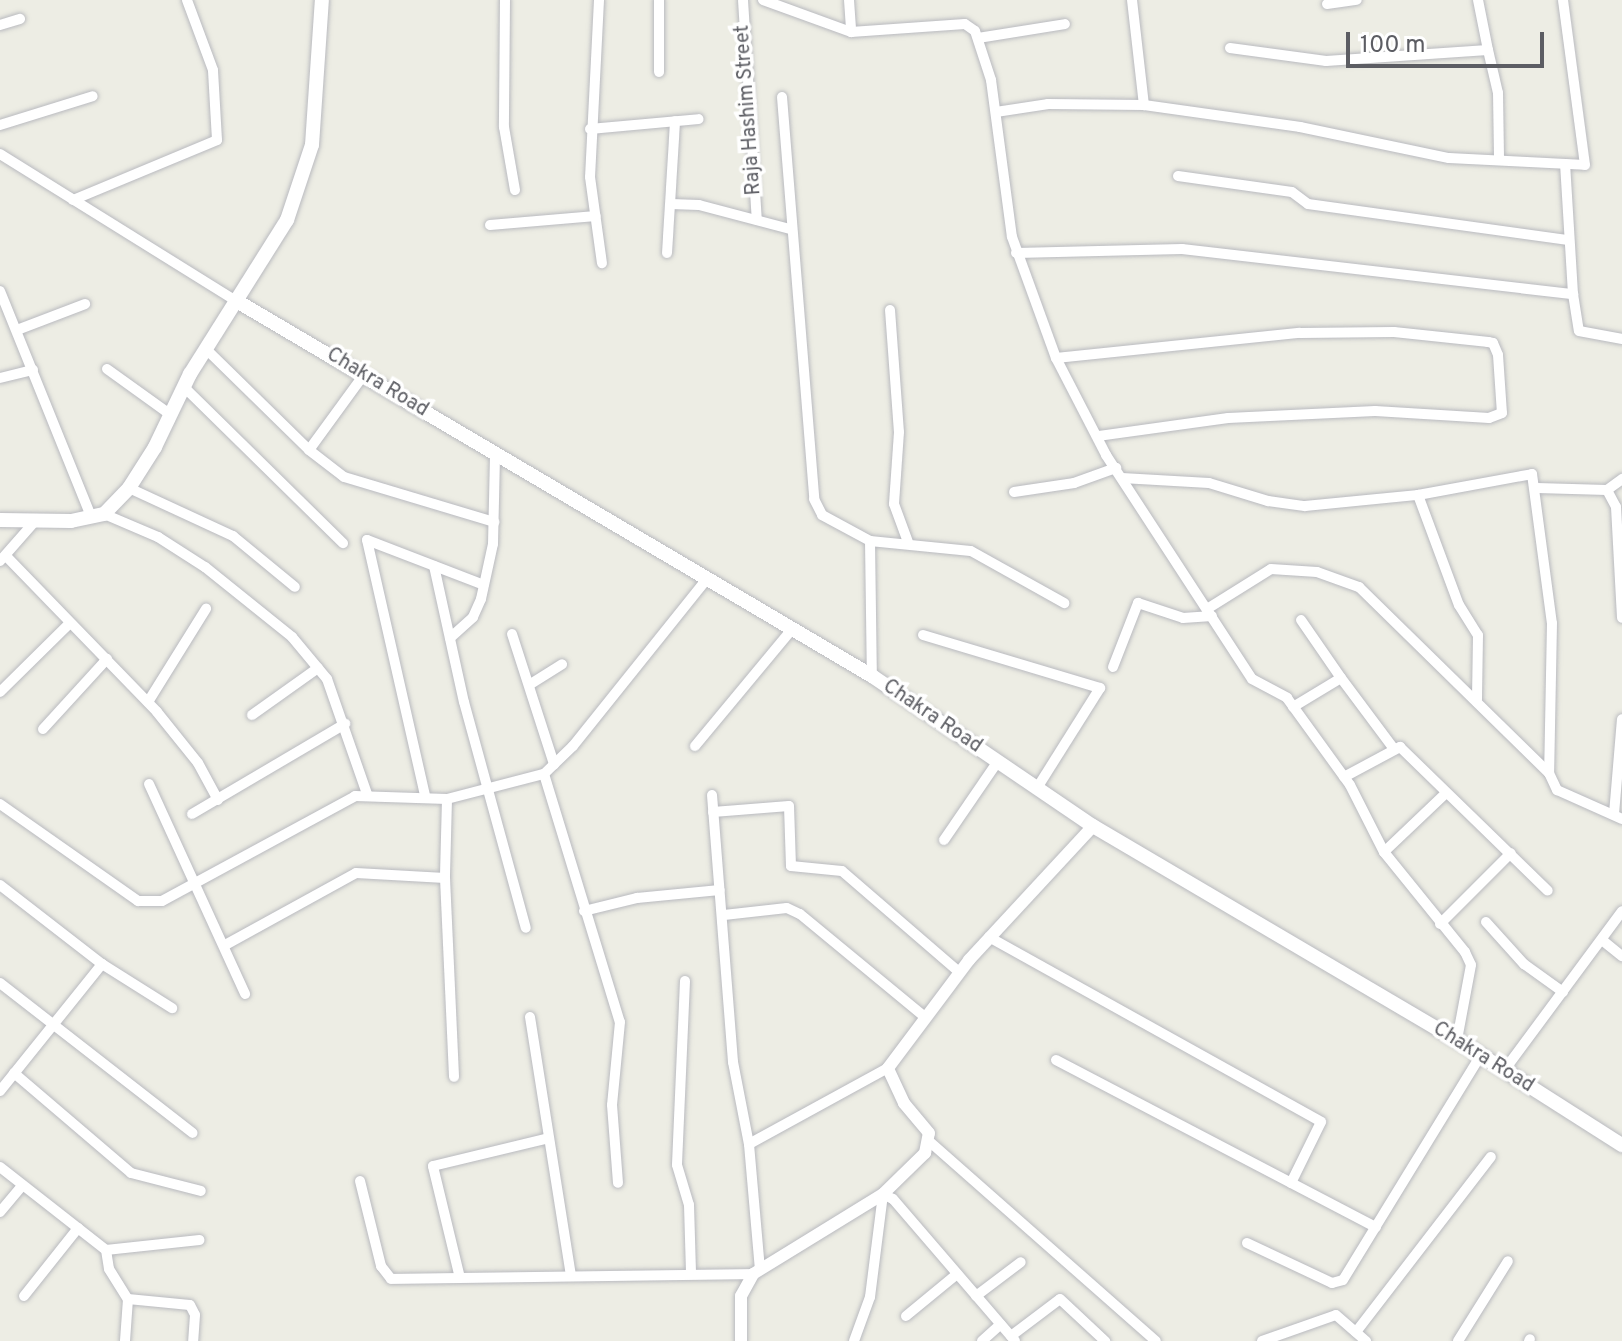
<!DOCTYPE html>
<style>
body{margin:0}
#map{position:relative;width:1622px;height:1341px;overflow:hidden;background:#edede4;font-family:Overpass,sans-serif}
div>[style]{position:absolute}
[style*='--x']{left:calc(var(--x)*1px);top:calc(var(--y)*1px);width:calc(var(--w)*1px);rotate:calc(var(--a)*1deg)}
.roads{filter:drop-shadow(0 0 2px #b9babf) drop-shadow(0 0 2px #b9babf)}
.minor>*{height:10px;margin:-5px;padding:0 5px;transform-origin:5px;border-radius:5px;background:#fff}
.tertiary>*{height:12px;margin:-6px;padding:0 6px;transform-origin:6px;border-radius:6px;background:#fff}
.secondary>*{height:14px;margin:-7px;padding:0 7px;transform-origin:7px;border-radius:7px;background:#fff}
span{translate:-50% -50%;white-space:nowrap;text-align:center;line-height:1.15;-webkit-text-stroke:7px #fff;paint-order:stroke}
.street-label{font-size:20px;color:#5c5d63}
.scale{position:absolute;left:1346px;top:32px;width:198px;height:36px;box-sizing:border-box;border:4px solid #5c5d63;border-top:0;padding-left:10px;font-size:24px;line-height:28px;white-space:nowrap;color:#5c5d63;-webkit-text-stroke:6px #fff;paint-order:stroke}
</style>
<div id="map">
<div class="roads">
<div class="minor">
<i style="--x:505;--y:0;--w:127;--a:90.5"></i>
<i style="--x:504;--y:127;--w:64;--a:80.1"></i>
<i style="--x:599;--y:0;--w:177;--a:92.9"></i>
<i style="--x:590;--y:177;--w:87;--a:82.1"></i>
<i style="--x:659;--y:0;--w:72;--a:90"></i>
<i style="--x:743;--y:0;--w:220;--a:86.4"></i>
<i style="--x:763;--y:0;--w:94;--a:20"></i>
<i style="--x:851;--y:32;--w:114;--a:-4"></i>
<i style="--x:965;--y:24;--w:12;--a:35"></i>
<i style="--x:975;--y:31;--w:52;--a:71.9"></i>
<i style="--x:991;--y:80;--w:158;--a:82.4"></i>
<i style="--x:1012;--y:237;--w:129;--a:70"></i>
<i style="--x:1056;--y:358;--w:109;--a:62.7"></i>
<i style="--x:1106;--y:455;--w:267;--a:56.9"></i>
<i style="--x:1252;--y:679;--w:40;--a:28"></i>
<i style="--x:1287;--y:698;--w:107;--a:54.1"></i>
<i style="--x:1350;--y:785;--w:75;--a:63.1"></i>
<i style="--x:1384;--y:852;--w:129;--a:51"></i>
<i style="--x:1465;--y:952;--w:14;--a:65"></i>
<i style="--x:1471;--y:965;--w:76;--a:100.6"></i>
<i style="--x:849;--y:0;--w:32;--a:86"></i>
<i style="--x:1132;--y:0;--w:106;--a:83.5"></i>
<i style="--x:1327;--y:4;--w:30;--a:-8"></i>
<i style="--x:0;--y:25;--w:21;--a:-17"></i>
<i style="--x:978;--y:38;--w:88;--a:-9.1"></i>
<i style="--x:1230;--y:48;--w:97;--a:7.7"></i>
<i style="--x:1326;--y:61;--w:162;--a:-3.9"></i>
<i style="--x:1488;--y:50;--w:51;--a:-101.3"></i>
<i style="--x:1488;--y:50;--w:44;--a:76.9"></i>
<i style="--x:1498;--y:93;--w:67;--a:89.1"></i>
<i style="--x:782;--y:97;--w:403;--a:85.4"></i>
<i style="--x:814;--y:499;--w:18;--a:63"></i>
<i style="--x:822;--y:515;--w:55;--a:28.4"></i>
<i style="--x:870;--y:541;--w:101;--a:5.7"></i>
<i style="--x:971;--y:551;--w:107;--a:29.2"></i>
<i style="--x:996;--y:112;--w:53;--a:-8.7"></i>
<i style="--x:1048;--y:104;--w:96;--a:0.6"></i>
<i style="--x:1144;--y:105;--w:158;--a:8"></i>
<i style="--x:1300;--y:127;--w:152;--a:11.8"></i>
<i style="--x:1449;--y:158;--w:136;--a:2.9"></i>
<i style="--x:1585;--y:165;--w:166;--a:-97.6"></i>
<i style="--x:0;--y:125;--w:97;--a:-17.3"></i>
<i style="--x:590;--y:129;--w:109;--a:-5.2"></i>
<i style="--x:0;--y:154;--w:277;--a:31.9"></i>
<i style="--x:1178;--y:176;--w:115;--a:8"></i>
<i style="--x:1292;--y:192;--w:20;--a:37"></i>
<i style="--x:1308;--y:204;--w:263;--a:7.9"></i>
<i style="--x:73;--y:200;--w:156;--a:-22.6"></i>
<i style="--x:217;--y:140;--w:70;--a:-93.3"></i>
<i style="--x:213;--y:70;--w:75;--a:-110.4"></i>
<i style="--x:671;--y:204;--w:28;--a:2"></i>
<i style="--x:699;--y:205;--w:94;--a:14.8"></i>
<i style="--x:490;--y:225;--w:106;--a:-4.9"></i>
<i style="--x:667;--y:253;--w:132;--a:-86.5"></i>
<i style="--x:1016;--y:253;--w:166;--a:-1.4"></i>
<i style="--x:1182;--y:249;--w:394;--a:6.6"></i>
<i style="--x:1573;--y:294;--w:130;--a:-93.5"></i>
<i style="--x:0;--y:291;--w:243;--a:68"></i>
<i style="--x:1573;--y:294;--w:37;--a:81"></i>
<i style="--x:1579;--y:331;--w:44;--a:10.5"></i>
<i style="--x:890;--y:310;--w:122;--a:85.8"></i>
<i style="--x:899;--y:432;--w:72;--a:94"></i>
<i style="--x:894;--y:504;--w:40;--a:69.8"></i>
<i style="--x:17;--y:330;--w:73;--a:-20.9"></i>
<i style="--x:206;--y:349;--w:144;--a:44.4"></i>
<i style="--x:309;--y:450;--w:44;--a:37.6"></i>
<i style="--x:344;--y:477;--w:157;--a:16.7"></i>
<i style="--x:1056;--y:358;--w:245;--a:-5.9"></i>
<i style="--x:1300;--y:333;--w:94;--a:-0.6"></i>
<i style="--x:1394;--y:332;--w:95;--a:6.1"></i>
<i style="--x:1488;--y:342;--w:5;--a:11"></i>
<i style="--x:1493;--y:343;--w:13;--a:67"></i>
<i style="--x:1498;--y:355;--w:58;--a:86.1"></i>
<i style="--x:1502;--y:413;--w:14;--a:159"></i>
<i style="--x:1489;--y:418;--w:114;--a:-176.5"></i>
<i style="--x:1375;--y:411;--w:147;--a:177.3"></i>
<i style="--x:1228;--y:418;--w:130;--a:172.1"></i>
<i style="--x:107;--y:369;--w:79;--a:35.7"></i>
<i style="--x:0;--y:378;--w:34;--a:-14"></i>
<i style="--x:184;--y:387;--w:223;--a:44.5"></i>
<i style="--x:309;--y:450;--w:92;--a:-53.9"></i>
<i style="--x:1122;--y:478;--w:87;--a:3.3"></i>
<i style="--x:1209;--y:483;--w:62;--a:17"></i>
<i style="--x:1268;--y:501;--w:37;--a:8"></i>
<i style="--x:1305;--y:506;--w:114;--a:-5.6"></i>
<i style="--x:1418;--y:495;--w:116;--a:-10.4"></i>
<i style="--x:1532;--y:474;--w:150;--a:82.4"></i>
<i style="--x:1552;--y:623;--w:150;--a:91.1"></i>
<i style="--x:129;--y:488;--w:115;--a:24.8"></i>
<i style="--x:233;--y:536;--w:80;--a:39.4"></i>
<i style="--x:1537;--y:488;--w:70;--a:1.6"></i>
<i style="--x:1607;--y:490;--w:19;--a:62"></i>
<i style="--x:1616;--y:507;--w:111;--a:86.9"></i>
<i style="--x:1607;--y:490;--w:19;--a:-36"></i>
<i style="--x:1014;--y:492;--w:61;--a:-8.5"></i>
<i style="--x:1074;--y:483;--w:45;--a:-19.7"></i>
<i style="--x:1418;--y:495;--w:117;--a:69.6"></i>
<i style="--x:1459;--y:605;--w:36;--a:58"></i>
<i style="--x:1478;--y:635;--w:67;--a:90.9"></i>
<i style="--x:104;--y:514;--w:59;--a:23.1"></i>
<i style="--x:158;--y:537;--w:56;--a:32.6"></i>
<i style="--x:205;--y:567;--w:112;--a:38.8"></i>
<i style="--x:292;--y:637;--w:55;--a:50.2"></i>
<i style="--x:327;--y:679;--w:122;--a:70.8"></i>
<i style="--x:367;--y:540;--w:262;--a:77.2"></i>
<i style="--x:367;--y:540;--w:125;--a:21"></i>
<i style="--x:870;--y:541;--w:135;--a:89.2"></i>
<i style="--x:6;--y:556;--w:217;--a:45.9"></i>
<i style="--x:157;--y:712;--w:65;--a:51.2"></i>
<i style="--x:198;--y:763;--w:42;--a:61.6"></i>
<i style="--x:0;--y:561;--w:55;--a:-48.7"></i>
<i style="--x:434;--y:566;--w:139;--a:77.6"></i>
<i style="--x:464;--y:702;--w:234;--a:74.7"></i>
<i style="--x:1207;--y:609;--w:75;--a:-32"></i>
<i style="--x:1271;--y:569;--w:46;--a:3.7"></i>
<i style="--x:1317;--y:572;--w:45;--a:19.7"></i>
<i style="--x:1359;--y:587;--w:266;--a:44.4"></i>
<i style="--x:1549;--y:773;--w:19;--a:65"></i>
<i style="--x:1557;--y:790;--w:71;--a:24"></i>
<i style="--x:1301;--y:620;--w:70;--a:55.4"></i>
<i style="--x:512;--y:634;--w:137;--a:72.1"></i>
<i style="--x:923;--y:635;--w:185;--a:16.7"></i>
<i style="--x:1100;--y:688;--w:118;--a:122.2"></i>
<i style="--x:450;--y:638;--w:31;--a:-42"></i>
<i style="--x:473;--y:617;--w:20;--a:-66"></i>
<i style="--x:481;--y:599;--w:56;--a:-77.7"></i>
<i style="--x:493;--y:544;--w:90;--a:-88.7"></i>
<i style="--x:1113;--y:667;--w:69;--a:-68.7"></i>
<i style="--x:1138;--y:603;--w:47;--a:18.4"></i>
<i style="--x:1183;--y:618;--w:29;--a:-4"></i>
<i style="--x:529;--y:685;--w:39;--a:-32"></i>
<i style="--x:0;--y:692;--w:97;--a:-44.6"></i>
<i style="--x:148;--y:702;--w:110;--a:-58.1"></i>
<i style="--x:1293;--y:707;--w:56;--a:-31.1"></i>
<i style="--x:1341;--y:678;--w:89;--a:53.3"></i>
<i style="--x:252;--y:715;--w:81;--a:-35.5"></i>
<i style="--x:43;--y:729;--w:95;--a:-47.6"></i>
<i style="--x:695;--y:746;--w:152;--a:-50.3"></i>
<i style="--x:544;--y:774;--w:259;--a:73"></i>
<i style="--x:620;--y:1022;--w:83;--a:95.5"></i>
<i style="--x:612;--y:1105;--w:78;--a:85.6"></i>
<i style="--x:1344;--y:777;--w:64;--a:-28.2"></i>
<i style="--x:1400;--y:747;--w:206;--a:44.2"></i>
<i style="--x:149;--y:784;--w:231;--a:65.4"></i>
<i style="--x:712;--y:795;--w:268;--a:85.5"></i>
<i style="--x:733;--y:1062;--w:84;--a:79"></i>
<i style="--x:447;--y:799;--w:79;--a:91.5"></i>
<i style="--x:445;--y:878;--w:199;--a:87.4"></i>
<i style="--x:0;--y:804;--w:169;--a:35.1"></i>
<i style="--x:138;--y:901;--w:24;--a:0"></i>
<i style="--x:162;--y:901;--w:220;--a:-28.5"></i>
<i style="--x:355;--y:796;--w:92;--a:1.9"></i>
<i style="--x:447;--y:799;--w:100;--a:-14.5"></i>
<i style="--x:544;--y:774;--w:40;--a:-44"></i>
<i style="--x:573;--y:746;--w:214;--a:-51.3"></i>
<i style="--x:713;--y:812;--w:76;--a:-4.5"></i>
<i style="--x:789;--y:806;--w:60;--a:88.1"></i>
<i style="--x:791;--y:866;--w:51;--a:5.6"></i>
<i style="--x:842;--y:871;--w:155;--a:40.8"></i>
<i style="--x:192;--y:814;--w:178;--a:-30.5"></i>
<i style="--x:1614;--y:814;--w:95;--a:-85.2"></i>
<i style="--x:944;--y:840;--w:96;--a:-55.6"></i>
<i style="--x:1384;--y:852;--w:84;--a:-43.6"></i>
<i style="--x:0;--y:885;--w:129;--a:37.8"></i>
<i style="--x:102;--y:964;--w:83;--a:32.2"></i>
<i style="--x:584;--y:911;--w:55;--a:-13.8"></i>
<i style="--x:637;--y:898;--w:83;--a:-5.5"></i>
<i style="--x:724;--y:915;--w:63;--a:-6.3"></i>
<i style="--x:787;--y:908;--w:14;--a:25"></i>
<i style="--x:800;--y:914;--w:162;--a:39.5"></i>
<i style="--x:1486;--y:922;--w:57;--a:47.9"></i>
<i style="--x:1524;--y:964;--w:48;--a:35.7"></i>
<i style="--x:1440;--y:924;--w:100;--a:-45"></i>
<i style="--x:989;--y:937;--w:380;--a:29.1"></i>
<i style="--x:1321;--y:1122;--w:68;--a:116.2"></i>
<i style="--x:1602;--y:940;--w:26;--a:39"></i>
<i style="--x:227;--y:944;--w:147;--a:-28.8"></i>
<i style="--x:356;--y:873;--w:89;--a:3.2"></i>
<i style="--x:685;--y:981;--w:184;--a:92.5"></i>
<i style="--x:677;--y:1165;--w:42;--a:73.3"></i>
<i style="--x:689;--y:1205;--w:69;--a:88.3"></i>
<i style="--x:0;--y:983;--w:244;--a:37.9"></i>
<i style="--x:530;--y:1017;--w:262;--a:81"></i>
<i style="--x:1056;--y:1060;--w:361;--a:27.6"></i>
<i style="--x:1503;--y:1072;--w:200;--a:-53.5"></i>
<i style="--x:14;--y:1073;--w:154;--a:40.5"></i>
<i style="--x:131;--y:1173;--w:72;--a:14.4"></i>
<i style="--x:0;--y:1091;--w:163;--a:-51.2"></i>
<i style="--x:930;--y:1142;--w:301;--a:41.4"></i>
<i style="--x:0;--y:1167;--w:135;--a:38.1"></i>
<i style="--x:106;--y:1250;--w:94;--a:-6.1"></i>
<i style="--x:360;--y:1181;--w:88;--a:76.1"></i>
<i style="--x:381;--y:1266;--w:16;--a:52"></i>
<i style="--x:391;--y:1279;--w:362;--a:-0.8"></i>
<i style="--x:0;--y:1212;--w:35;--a:-50"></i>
<i style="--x:1247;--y:1243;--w:94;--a:25.2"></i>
<i style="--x:1332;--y:1283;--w:11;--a:-15"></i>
<i style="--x:1343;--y:1280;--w:263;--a:-58.5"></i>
<i style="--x:106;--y:1250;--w:19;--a:81"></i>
<i style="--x:109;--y:1269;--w:36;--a:58"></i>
<i style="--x:128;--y:1299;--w:42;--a:94.1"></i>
<i style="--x:760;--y:1270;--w:126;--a:-95"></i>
<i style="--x:749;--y:1144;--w:158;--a:-28.7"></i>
<i style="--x:460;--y:1278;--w:115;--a:-103.6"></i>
<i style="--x:433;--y:1166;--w:119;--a:-13.6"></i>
<i style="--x:24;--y:1296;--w:87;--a:-51.5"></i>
<i style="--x:976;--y:1296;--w:56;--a:-37.1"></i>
<i style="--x:128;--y:1299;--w:62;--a:5.5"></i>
<i style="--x:190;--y:1305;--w:11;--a:63"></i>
<i style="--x:195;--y:1315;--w:26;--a:94"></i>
<i style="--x:906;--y:1316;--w:66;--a:-39.5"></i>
<i style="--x:1356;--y:1332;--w:221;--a:-52.4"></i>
<i style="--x:1011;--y:1336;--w:61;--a:-37.1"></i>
<i style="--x:1060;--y:1299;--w:62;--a:43"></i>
<i style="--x:854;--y:1341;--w:47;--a:-70"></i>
<i style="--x:870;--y:1297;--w:104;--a:-82.8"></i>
<i style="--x:883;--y:1194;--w:11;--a:27"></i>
<i style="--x:893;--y:1199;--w:187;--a:49.3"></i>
<i style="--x:982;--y:1341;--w:25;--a:-42"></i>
<i style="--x:1262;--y:1341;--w:78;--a:-19.4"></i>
<i style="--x:1336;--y:1315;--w:40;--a:41"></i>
<i style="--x:1458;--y:1341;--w:94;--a:-58"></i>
<i style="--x:1529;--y:1341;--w:2;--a:-63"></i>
</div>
<div class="tertiary">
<i style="--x:741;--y:1341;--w:45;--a:-90"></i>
<i style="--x:741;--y:1296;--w:25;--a:-61"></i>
<i style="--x:753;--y:1274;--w:153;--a:-31.6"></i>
<i style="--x:883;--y:1194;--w:59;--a:-44.3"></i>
<i style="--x:925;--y:1153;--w:20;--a:-79"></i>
<i style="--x:929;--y:1133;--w:39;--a:-130"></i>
<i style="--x:904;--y:1103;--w:38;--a:-115"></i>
<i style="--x:888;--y:1068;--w:135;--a:-53.1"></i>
<i style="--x:969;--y:960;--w:183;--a:-47.2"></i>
</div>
<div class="secondary">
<i style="--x:235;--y:300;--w:740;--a:30.55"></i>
<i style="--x:872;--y:676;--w:267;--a:34.2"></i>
<i style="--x:1093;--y:826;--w:422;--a:30.5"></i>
<i style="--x:1457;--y:1040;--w:196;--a:32.5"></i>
<i style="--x:0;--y:520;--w:71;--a:0.8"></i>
<i style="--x:71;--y:521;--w:34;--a:-12"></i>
<i style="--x:104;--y:514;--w:36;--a:-46"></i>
<i style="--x:129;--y:488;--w:49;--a:-57.6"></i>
<i style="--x:155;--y:447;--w:81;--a:-64.4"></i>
<i style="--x:190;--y:374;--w:182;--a:-57.8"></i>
<i style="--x:287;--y:220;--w:79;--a:-71.6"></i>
<i style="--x:312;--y:145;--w:145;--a:-86.1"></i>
</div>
</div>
<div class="street-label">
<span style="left:749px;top:110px;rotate:-94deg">Raja Hashim Street</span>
<span style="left:377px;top:383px;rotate:31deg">Chakra Road</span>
<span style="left:932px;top:717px;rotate:34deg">Chakra Road</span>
<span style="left:1483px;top:1058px;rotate:32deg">Chakra Road</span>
</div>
<div class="scale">100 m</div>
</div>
